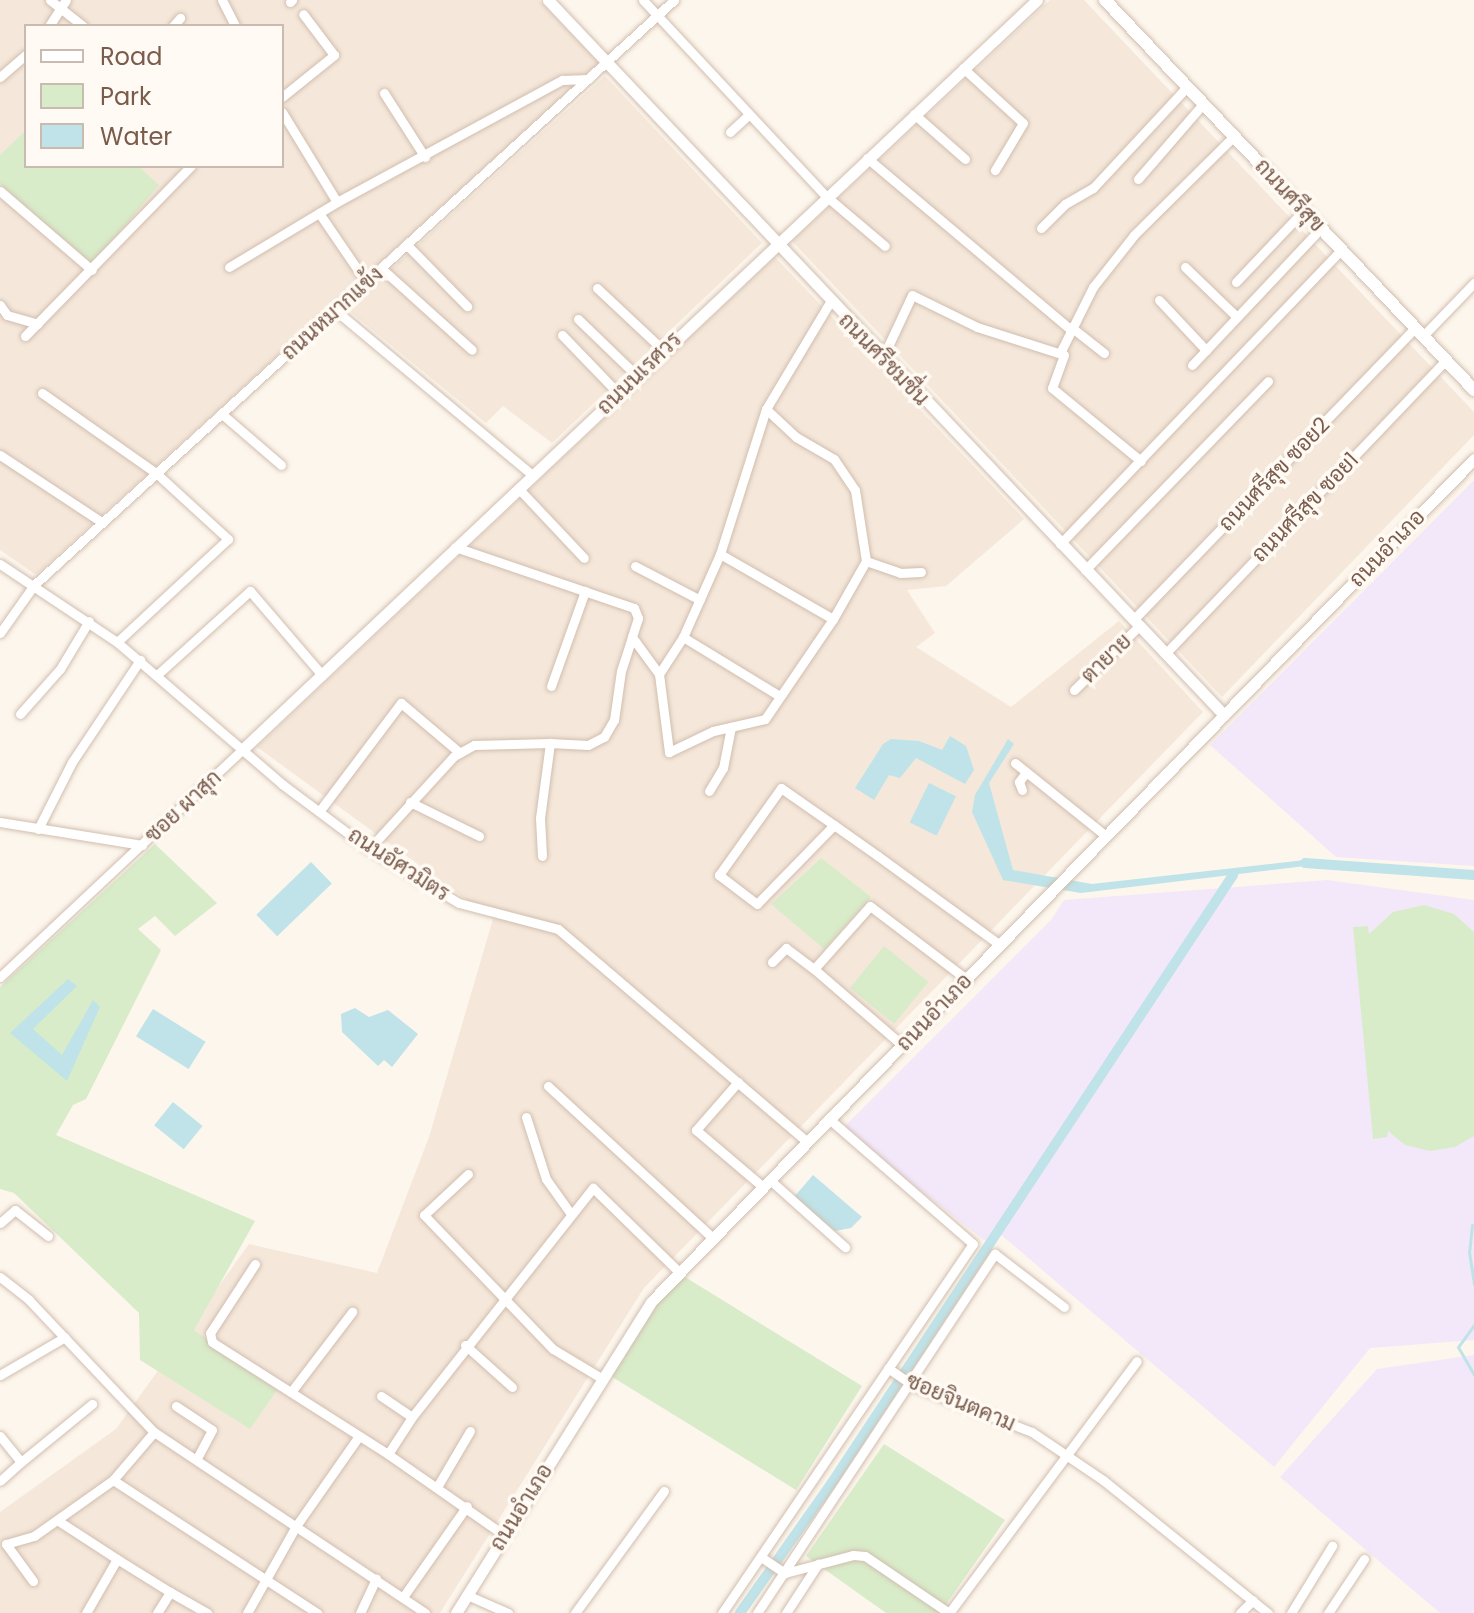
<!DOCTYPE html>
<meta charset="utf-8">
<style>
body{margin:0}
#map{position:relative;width:1474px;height:1613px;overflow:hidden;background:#fdf6ec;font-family:Poppins,Sarabun,sans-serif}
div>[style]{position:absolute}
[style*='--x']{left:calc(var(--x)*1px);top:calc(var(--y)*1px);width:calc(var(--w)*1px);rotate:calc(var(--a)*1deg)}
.residential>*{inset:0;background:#f5e8da}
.education>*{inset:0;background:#f3e8fa}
.green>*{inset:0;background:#d8ecc9;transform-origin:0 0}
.water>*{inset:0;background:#bfe3e8;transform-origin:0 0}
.stream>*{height:3px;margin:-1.5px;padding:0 1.5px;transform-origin:1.5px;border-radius:1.5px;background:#bfe3e8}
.canal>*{height:10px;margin:-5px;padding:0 5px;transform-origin:5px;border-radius:5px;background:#bfe3e8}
.roads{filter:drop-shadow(0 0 2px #d1beb0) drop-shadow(0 0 2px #d1beb0)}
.minor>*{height:9px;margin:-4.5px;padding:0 4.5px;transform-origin:4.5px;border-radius:4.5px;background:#fff}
.tertiary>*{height:11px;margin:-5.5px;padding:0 5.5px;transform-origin:5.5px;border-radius:5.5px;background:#fff}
.secondary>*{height:12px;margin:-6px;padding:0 6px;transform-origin:6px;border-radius:6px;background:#fff}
span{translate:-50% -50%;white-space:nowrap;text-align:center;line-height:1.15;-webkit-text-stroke:7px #fffaf3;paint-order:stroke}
.street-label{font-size:22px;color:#7a5c4d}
.legend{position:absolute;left:24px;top:24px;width:260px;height:144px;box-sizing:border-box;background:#fffaf3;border:2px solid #cabbb1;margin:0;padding:10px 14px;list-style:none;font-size:24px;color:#7a5c4d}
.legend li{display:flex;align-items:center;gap:16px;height:40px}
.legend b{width:40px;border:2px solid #cabbb1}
</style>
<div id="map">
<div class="residential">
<i style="clip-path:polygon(evenodd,0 0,539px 0,599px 63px,36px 575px,0 550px,0 0,26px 26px,282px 26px,282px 166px,26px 166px,26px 26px)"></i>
<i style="clip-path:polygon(1050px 0,1084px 0,1474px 412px,1474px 435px,1222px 697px,792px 241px)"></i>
<i style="clip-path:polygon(605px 76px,762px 243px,552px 443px,503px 406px,486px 423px,347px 309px)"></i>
<i style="clip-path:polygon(775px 257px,1024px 519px,946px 586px,907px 590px,935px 633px,916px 647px,1011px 707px,1119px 621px,1203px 712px,644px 1288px,440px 1613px,0 1613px,0 1512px,116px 1429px,249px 1244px,377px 1273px,429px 1137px,493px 919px,257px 747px)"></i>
</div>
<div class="education">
<i style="clip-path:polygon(1474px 480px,1474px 866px,1336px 857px,1210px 745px)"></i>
<i style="clip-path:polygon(1327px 880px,1474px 900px,1474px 1340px,1370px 1348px,1274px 1467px,1000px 1234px,989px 1244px,842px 1129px,1051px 920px,1064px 900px)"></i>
<i style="clip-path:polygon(1474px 1355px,1474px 1613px,1440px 1613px,1280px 1477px,1377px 1369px)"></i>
</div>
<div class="green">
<i style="clip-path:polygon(26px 130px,26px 166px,138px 166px,159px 185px,92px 264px,0 184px,0 155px)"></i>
<i style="clip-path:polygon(155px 844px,217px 903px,175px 936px,155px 916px,138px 929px,161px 950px,86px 1099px,73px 1105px,56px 1135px,255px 1221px,194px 1330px,277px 1390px,250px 1429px,140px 1360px,139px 1313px,14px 1193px,0 1189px,0 987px)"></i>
<i style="clip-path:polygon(821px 858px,871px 897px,824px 949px,771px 904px)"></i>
<i style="clip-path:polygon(1424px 905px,1454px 914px,1474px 932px,1474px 1136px,1455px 1147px,1430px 1151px,1405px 1145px,1388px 1131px,1387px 1137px,1373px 1139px,1353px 927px,1368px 926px,1369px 934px,1393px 912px)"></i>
<i style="left:884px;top:946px;width:57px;height:54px;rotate:39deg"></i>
<i style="clip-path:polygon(685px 1277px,862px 1386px,796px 1490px,609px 1375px,656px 1303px)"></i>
<i style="clip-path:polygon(884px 1444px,1005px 1520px,940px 1613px,886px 1613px,806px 1556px)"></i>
</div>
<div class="water">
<i style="clip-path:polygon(950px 736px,966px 746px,974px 770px,965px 784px,916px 758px,900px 778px,889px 775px,874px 800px,855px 788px,883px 744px,891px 739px,919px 741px,942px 750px)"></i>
<i style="clip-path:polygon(1008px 739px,1014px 744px,989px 783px,1013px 870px,1092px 884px,1305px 860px,1305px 866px,1081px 893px,1003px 880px,972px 812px,975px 795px)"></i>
<i style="left:929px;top:783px;width:30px;height:44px;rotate:26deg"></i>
<i style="left:311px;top:862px;width:30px;height:76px;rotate:46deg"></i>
<i style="clip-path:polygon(68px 979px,77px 986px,33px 1029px,62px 1055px,93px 1000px,100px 1007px,67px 1081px,10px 1033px)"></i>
<i style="clip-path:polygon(355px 1008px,369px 1017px,388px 1010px,418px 1034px,392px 1067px,384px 1060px,378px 1066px,342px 1032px,341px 1014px)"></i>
<i style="left:153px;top:1009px;width:62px;height:32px;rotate:32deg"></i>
<i style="left:173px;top:1102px;width:38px;height:30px;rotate:39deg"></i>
<i style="clip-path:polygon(813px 1175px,862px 1217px,851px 1228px,835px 1231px,794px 1197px)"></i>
</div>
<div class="stream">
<i style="--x:1472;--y:1225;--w:27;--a:96"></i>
<i style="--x:1469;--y:1252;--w:33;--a:81"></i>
<i style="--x:1474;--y:1325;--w:27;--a:126"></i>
<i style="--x:1458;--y:1347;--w:32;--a:60"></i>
</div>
<div class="canal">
<i style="--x:1305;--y:863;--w:169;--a:4.1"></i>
<i style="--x:740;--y:1613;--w:158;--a:-54.8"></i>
<i style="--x:831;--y:1484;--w:730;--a:-56.57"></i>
</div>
<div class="roads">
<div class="minor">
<i style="--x:50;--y:0;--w:42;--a:38.2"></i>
<i style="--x:222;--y:0;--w:29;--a:63"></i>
<i style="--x:643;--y:0;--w:268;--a:47"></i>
<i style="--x:826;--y:196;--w:77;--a:40.3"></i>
<i style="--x:290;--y:2;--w:3;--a:-45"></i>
<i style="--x:49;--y:26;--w:31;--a:-57"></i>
<i style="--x:173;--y:26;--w:11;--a:-49"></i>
<i style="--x:963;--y:68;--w:81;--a:42.5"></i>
<i style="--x:1023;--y:123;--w:55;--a:120.8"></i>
<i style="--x:0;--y:77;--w:35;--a:-41"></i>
<i style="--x:384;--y:93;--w:76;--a:57.4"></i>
<i style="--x:282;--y:97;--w:67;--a:-38.9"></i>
<i style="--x:334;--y:55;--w:51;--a:-127.1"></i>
<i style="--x:282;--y:112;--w:105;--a:58.6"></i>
<i style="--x:914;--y:114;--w:68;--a:41.4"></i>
<i style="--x:730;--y:132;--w:25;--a:-43"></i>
<i style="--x:867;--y:158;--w:265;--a:40.1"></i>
<i style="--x:1138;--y:179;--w:99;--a:-49.1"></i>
<i style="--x:0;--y:191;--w:121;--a:40.7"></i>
<i style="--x:319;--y:213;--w:83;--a:55.7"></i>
<i style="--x:1041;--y:228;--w:34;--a:-45"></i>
<i style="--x:1065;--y:204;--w:32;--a:-30"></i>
<i style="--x:1093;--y:188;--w:138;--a:-47.1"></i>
<i style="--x:407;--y:245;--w:86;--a:45.5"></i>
<i style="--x:229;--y:267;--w:126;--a:-31"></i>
<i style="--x:337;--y:202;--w:256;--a:-28.5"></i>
<i style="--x:562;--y:80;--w:26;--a:-2"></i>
<i style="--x:1185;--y:267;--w:72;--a:43.9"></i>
<i style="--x:381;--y:268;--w:122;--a:42"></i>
<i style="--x:1236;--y:282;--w:99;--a:-46.6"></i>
<i style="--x:597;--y:288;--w:91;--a:43.2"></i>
<i style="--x:1159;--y:300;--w:69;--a:46.8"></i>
<i style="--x:0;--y:305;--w:12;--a:55"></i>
<i style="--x:7;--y:315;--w:32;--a:16"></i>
<i style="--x:335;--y:310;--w:257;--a:39.9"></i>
<i style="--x:578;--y:319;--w:81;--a:44"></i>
<i style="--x:1071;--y:327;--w:42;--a:38.2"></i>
<i style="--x:562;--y:335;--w:81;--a:46"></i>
<i style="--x:25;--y:336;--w:238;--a:-45.7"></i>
<i style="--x:1423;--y:336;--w:74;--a:-46.1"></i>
<i style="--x:1060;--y:353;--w:74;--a:-63.4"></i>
<i style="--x:1093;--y:287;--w:66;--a:-51.7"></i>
<i style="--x:1134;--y:235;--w:141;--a:-44.7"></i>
<i style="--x:883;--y:357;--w:68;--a:-64.9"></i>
<i style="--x:912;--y:295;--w:72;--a:26.2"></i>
<i style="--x:977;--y:327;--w:91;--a:17.8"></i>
<i style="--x:1064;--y:355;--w:35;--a:110"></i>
<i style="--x:1052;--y:388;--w:115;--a:39.4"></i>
<i style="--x:1192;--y:365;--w:188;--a:-46.7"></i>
<i style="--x:42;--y:393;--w:139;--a:35.1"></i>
<i style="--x:156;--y:473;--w:98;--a:42.5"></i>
<i style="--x:228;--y:539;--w:151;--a:137.1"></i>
<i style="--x:766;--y:409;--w:41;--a:43"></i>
<i style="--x:796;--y:437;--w:44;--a:30.1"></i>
<i style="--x:834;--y:459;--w:37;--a:56"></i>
<i style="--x:855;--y:490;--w:72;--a:81.2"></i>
<i style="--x:866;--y:561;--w:67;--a:119.6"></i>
<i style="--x:833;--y:619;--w:130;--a:-150.1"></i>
<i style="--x:720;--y:554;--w:152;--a:-72.4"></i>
<i style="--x:766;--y:409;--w:125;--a:-59.1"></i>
<i style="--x:222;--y:414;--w:78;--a:40.8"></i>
<i style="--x:0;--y:455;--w:123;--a:33.4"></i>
<i style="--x:518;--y:488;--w:96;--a:46.7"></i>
<i style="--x:1060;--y:544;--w:407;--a:-46.3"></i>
<i style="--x:455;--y:547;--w:189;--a:18.8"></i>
<i style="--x:634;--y:608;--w:11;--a:68"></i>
<i style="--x:638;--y:618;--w:20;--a:108"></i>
<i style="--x:632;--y:637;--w:46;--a:53.9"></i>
<i style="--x:659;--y:674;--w:79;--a:82.7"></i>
<i style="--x:669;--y:752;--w:49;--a:-25.5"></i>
<i style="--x:713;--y:731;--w:53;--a:-13"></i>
<i style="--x:765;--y:719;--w:121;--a:-55.8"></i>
<i style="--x:720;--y:554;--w:91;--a:114"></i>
<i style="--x:683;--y:637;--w:111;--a:31.4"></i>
<i style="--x:866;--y:561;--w:36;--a:19"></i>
<i style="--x:900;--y:573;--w:21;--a:-3"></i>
<i style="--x:0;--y:564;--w:141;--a:33.7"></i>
<i style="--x:117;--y:642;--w:218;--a:40.7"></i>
<i style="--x:282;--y:784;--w:109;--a:36.8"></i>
<i style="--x:369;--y:849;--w:105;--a:31"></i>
<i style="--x:459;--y:903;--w:102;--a:14.7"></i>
<i style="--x:558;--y:929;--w:328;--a:40.5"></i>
<i style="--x:635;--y:566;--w:73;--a:27.6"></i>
<i style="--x:1085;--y:570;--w:263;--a:-45.9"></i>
<i style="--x:1133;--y:620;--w:406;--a:-46"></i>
<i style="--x:0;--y:633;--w:59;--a:-54.7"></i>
<i style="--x:34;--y:585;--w:867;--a:-42.43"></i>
<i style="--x:1165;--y:654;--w:407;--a:-46.3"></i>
<i style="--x:158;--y:674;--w:124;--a:-42.1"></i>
<i style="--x:250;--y:591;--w:111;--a:49.4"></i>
<i style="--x:659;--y:674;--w:44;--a:-57"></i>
<i style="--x:551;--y:686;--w:101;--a:-70.3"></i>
<i style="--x:1074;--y:690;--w:91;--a:-44.6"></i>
<i style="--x:20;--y:714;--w:60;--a:-48.4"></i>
<i style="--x:60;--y:669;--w:56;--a:-58.9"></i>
<i style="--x:1015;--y:763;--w:117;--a:38.7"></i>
<i style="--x:1022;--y:790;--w:9;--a:-111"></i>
<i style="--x:1019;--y:782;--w:12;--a:-55"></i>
<i style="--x:709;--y:791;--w:27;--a:-59"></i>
<i style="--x:723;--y:768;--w:42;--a:-79"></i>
<i style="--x:410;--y:802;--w:77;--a:26.2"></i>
<i style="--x:321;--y:809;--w:133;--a:-53"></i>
<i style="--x:401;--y:703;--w:77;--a:40.3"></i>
<i style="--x:0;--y:822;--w:144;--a:9.2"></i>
<i style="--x:834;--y:825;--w:110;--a:134.3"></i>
<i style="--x:757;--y:904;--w:48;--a:-142.7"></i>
<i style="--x:719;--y:875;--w:107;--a:-54.5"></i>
<i style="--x:781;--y:788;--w:65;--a:34.9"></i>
<i style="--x:834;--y:825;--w:54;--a:35.2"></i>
<i style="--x:878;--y:856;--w:151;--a:36.1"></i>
<i style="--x:38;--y:829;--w:75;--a:-63.1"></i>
<i style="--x:72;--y:762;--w:123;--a:-56.3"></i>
<i style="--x:369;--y:849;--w:126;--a:-47.6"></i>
<i style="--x:454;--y:756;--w:23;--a:-29"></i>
<i style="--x:474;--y:745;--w:76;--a:-1.5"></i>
<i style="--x:542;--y:856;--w:38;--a:-93"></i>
<i style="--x:540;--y:818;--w:76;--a:-82.4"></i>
<i style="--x:550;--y:743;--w:38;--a:3"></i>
<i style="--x:588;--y:745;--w:18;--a:-27"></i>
<i style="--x:604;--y:737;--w:20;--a:-60"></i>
<i style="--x:614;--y:720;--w:49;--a:-81.9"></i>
<i style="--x:621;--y:671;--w:36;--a:-72"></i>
<i style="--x:772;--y:962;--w:20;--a:-45"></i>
<i style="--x:786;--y:948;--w:35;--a:37"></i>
<i style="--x:0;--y:977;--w:335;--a:-43.2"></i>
<i style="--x:902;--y:1045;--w:116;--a:-139.2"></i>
<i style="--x:814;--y:969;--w:84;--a:-48.4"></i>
<i style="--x:870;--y:906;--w:121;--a:37.2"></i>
<i style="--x:738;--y:1082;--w:64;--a:131.2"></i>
<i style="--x:696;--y:1130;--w:88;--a:40.4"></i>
<i style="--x:548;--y:1086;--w:224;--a:42.7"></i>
<i style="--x:526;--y:1117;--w:65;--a:72.1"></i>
<i style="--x:546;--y:1179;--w:43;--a:54.5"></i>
<i style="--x:468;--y:1174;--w:60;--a:137"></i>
<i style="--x:424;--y:1215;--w:186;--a:46.1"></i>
<i style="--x:553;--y:1349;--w:56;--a:31.1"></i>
<i style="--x:770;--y:1180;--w:101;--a:41.8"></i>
<i style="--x:0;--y:1223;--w:20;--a:-41"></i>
<i style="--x:15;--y:1210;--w:42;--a:38.2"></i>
<i style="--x:255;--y:1264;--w:82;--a:123.1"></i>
<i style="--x:210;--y:1333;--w:9;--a:77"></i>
<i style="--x:212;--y:1342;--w:209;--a:32.5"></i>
<i style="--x:0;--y:1277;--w:37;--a:38"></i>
<i style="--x:29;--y:1300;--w:182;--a:46.6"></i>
<i style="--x:154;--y:1432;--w:326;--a:33.7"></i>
<i style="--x:465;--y:1345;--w:63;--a:41.8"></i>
<i style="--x:888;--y:1368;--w:29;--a:35"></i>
<i style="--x:912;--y:1385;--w:129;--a:21.4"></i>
<i style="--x:1032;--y:1432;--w:86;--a:34.1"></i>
<i style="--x:1103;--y:1480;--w:212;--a:38.9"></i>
<i style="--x:0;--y:1375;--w:75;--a:-30.3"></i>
<i style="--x:291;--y:1392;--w:101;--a:-52.7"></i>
<i style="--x:381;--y:1396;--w:37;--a:34"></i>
<i style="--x:176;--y:1406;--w:43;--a:33.7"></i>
<i style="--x:212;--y:1430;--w:32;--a:118"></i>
<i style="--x:154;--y:1432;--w:63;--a:130.5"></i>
<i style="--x:113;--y:1480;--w:244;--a:33.1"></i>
<i style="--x:0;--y:1436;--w:33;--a:51"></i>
<i style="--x:21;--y:1462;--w:28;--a:138"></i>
<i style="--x:21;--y:1462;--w:92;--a:-39.2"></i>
<i style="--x:437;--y:1487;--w:65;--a:-59.5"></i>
<i style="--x:57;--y:1520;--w:72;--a:33"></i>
<i style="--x:504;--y:1535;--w:141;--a:-145.1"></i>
<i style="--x:388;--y:1454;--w:44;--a:-57"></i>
<i style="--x:412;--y:1417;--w:292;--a:-51.7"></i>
<i style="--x:593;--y:1188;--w:120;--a:44.3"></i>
<i style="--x:761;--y:1557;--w:29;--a:34"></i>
<i style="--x:785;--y:1573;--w:70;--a:-14.8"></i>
<i style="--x:853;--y:1555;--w:12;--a:5"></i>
<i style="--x:865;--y:1556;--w:102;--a:34.2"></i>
<i style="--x:33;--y:1581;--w:46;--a:-126.1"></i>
<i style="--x:6;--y:1544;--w:29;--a:-16"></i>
<i style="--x:34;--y:1536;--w:97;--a:-35.3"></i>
<i style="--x:467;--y:1595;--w:45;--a:23.7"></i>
<i style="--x:403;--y:1597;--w:111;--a:-54.9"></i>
<i style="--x:86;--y:1613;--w:62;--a:-60.1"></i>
<i style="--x:117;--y:1559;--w:62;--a:31.9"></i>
<i style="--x:157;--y:1613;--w:25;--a:-58"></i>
<i style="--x:170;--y:1592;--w:43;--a:29.6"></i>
<i style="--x:247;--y:1613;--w:100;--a:-60.6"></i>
<i style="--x:296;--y:1526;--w:110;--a:-55"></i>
<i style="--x:360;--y:1613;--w:38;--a:-65"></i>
<i style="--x:575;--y:1613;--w:151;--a:-53.9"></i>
<i style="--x:722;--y:1613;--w:446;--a:-55.8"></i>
<i style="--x:973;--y:1244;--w:191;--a:-139"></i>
<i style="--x:757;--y:1613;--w:431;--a:-56.5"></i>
<i style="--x:995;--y:1254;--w:87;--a:37.5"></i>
<i style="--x:786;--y:1613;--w:59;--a:-56.9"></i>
<i style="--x:949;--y:1613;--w:314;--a:-53.3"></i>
<i style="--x:1240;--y:1613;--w:18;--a:-45"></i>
<i style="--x:1291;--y:1613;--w:79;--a:-58.5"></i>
<i style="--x:1328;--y:1613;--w:65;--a:-56.3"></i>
</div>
<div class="tertiary">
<i style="--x:548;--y:0;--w:984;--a:46.61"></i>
<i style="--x:244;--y:748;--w:1090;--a:-43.33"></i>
<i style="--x:456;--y:1613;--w:367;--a:-57.9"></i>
<i style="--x:651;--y:1302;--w:1178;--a:-45.69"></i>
</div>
<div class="secondary">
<i style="--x:1105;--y:0;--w:537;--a:46.58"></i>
</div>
</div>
<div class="street-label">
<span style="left:1290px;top:195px;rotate:47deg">ถนนศรีสุข</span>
<span style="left:332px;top:313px;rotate:-42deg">ถนนหมากแข้ง</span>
<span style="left:884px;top:359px;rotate:46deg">ถนนศรีชมชื่น</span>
<span style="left:639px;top:373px;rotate:-44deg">ถนนนเรศวร</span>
<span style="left:1274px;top:474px;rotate:-46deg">ถนนศรีสุข ซอย2</span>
<span style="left:1305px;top:507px;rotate:-46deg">ถนนศรีสุข ซอย1</span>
<span style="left:1387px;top:548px;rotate:-46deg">ถนนอำเภอ</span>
<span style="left:1106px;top:658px;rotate:-44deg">ตายาย</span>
<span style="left:183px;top:806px;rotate:-43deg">ซอย ผาสุก</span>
<span style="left:399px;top:864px;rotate:33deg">ถนนอัศวมิตร</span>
<span style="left:934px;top:1012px;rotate:-46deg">ถนนอำเภอ</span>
<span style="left:961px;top:1402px;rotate:23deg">ซอยจินตคาม</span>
<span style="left:521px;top:1507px;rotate:-58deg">ถนนอำเภอ</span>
</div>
<ul class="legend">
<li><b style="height:10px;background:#fff"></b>Road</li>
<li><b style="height:22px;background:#d8ecc9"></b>Park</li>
<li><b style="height:22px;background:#bfe3e8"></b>Water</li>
</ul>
</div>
